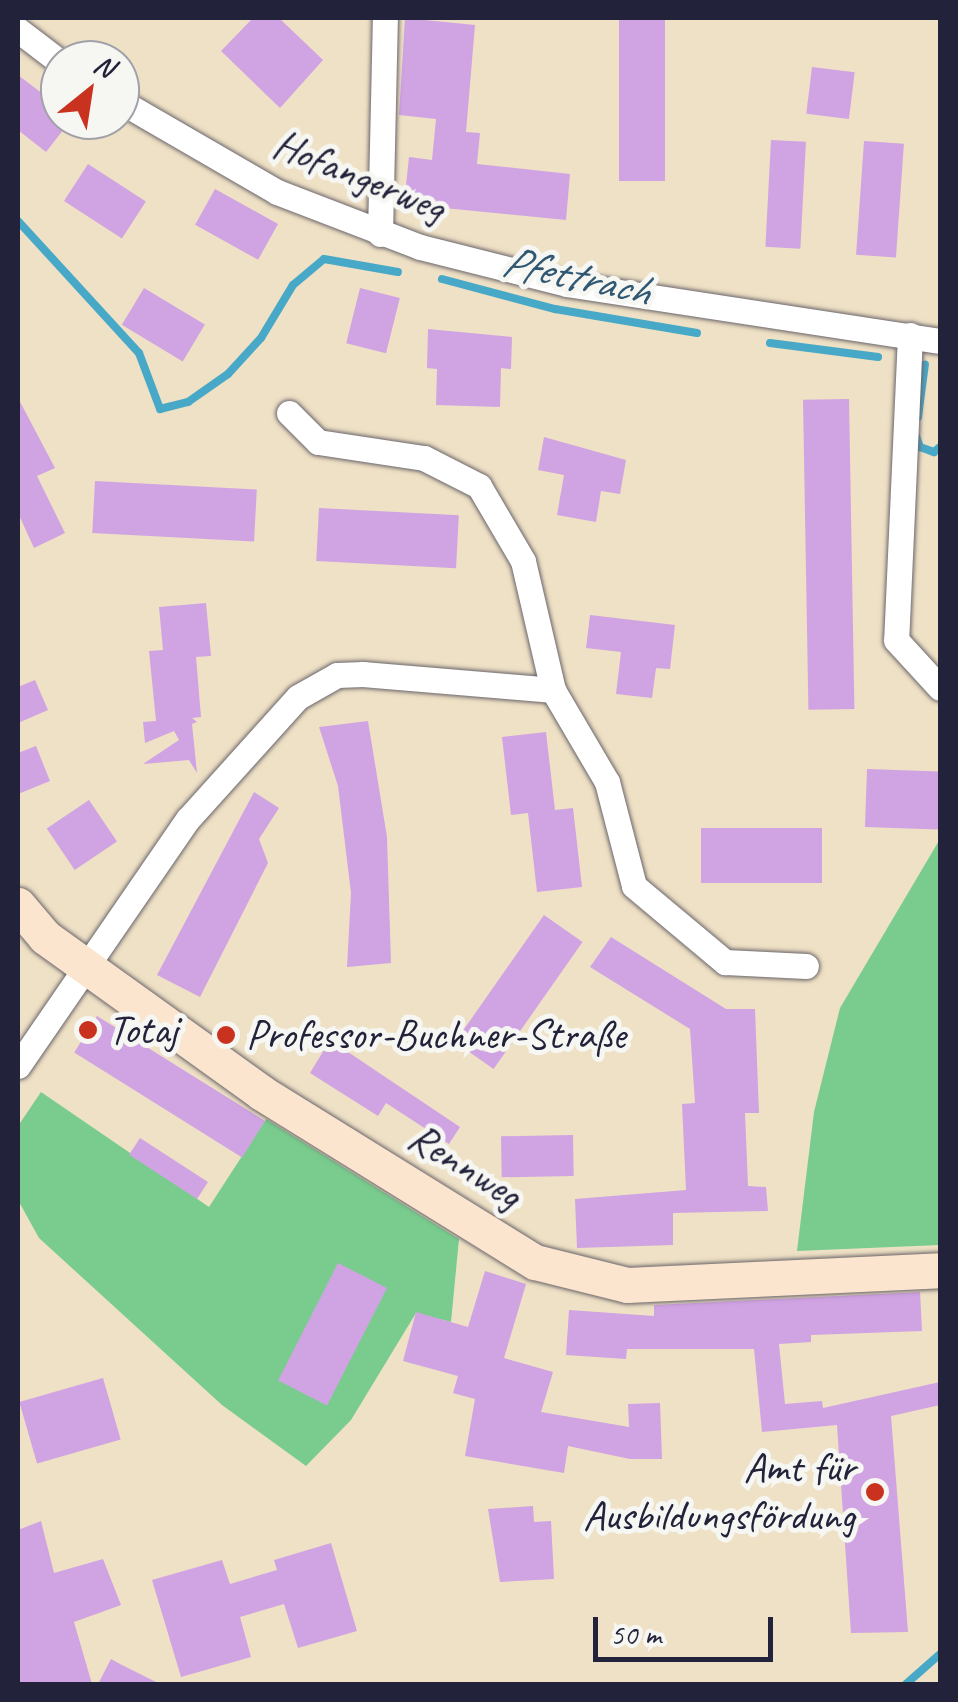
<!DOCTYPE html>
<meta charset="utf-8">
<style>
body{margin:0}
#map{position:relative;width:958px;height:1702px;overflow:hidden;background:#efe1c5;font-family:Caveat,sans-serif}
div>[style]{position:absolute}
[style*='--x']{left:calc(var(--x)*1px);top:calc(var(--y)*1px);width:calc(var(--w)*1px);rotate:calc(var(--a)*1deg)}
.green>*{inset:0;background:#79cc8e}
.stream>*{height:8px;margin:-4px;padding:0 4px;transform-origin:4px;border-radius:4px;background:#48a8c7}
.building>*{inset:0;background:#d0a3e3;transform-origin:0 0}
.roads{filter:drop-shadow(0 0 2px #6a656b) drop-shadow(0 0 2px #6a656b)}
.street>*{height:25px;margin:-12.5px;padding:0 12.5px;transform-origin:12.5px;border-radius:12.5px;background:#fff}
.secondary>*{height:35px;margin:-17.5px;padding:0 17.5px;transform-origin:17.5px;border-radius:17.5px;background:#fce5cf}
.dots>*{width:28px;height:28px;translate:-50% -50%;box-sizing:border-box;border:5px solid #f6f6f2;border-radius:50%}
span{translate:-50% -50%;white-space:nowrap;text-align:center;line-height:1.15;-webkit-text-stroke:10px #f6f6f2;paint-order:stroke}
.street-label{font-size:42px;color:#22223b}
.poi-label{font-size:42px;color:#22223b}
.left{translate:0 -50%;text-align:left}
.right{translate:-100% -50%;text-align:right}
.water-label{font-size:45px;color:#315873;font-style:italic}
.frame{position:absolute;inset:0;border:20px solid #22223b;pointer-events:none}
.north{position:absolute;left:40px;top:40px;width:100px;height:100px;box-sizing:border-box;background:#f6f6f2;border:2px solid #a1a1a9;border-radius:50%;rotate:30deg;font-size:28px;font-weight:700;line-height:40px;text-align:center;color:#22223b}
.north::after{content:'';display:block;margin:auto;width:35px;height:45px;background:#c8321e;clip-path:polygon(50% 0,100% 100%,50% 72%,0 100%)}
.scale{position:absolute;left:593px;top:1617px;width:180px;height:45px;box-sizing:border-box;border:5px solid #22223b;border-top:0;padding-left:12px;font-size:30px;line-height:35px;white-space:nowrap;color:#22223b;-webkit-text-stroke:8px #f6f6f2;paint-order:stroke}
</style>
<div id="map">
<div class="green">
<i style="clip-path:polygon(940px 839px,940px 1245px,797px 1251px,814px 1112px,840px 1008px)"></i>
<i style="clip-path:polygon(41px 1092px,209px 1207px,266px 1119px,459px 1239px,451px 1322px,416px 1313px,351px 1420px,306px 1466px,222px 1405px,39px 1238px,18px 1200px,18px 1126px)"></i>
</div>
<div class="stream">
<i style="--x:18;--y:221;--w:179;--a:47.5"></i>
<i style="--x:139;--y:353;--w:60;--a:69.4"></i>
<i style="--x:160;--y:409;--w:29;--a:-14"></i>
<i style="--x:188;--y:402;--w:49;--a:-35"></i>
<i style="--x:228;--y:374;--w:49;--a:-47.5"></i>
<i style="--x:261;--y:338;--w:62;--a:-58.9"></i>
<i style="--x:293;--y:285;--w:40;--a:-40"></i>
<i style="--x:324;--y:259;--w:75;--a:10"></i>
<i style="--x:442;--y:279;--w:117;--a:14.9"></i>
<i style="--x:555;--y:309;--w:144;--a:9.6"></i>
<i style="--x:770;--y:343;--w:109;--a:7.4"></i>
<i style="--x:918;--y:417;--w:53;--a:-82.5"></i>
<i style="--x:916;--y:436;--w:12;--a:70"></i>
<i style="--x:920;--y:447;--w:15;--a:20"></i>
<i style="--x:934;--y:452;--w:8;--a:-40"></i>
<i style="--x:906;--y:1684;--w:45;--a:-41.4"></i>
</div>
<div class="building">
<i style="clip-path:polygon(253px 18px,279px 18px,323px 60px,280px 108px,221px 51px)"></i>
<i style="clip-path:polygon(405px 18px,475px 25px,466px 132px,480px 133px,477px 164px,570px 174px,566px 220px,404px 204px,409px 157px,432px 160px,436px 119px,399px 115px)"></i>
<i style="left:619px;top:18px;width:46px;height:163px"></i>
<i style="left:812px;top:67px;width:43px;height:47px;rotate:7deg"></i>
<i style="clip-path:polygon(18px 75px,60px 107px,60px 120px,71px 120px,46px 152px,18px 130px)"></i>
<i style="left:771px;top:140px;width:35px;height:107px;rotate:3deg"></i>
<i style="left:864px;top:141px;width:40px;height:114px;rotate:4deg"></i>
<i style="left:88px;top:164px;width:69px;height:44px;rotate:33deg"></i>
<i style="left:215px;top:189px;width:72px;height:41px;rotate:29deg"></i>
<i style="left:144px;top:288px;width:71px;height:43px;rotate:31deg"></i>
<i style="left:360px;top:288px;width:41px;height:57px;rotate:14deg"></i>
<i style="clip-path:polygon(428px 329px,512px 337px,511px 369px,501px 368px,500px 407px,436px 405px,437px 369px,427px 368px)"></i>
<i style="clip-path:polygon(18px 398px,55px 468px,37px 476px,65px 533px,34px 548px,18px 513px)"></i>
<i style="left:849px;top:399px;width:310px;height:46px;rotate:89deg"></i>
<i style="clip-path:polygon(544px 437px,626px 460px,620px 494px,601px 491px,596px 522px,557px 515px,564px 475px,538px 470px)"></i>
<i style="left:95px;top:481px;width:162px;height:52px;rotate:3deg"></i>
<i style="left:319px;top:508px;width:140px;height:53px;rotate:3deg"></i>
<i style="clip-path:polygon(206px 603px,211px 656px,196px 657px,201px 717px,192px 718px,197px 722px,192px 724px,197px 773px,189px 760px,143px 764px,179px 740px,174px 731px,145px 743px,143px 722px,156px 721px,149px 651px,163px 650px,159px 607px)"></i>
<i style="clip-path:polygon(590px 615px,675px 625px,670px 669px,656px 668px,652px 698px,616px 694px,621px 652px,586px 648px)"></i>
<i style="clip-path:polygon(35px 680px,48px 710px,18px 723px,18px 687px)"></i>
<i style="clip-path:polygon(368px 721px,387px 837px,391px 963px,347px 967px,351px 893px,338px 786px,319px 727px)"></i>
<i style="clip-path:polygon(546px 732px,555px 810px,573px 808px,582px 887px,537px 892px,528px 813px,511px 815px,502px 737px)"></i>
<i style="clip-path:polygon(36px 746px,50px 781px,18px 794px,18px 753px)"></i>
<i style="left:867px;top:769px;width:73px;height:58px;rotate:2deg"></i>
<i style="clip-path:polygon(254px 792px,279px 808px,259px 839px,268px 863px,200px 997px,157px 975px)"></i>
<i style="left:89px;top:800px;width:50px;height:51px;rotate:56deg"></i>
<i style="left:701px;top:828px;width:121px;height:55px"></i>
<i style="left:544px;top:915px;width:47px;height:155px;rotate:35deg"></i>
<i style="clip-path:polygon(611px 937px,726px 1009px,755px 1009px,759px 1113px,745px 1113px,748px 1186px,766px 1187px,768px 1211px,673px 1213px,673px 1245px,577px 1248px,575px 1199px,686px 1190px,682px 1104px,695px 1103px,690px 1029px,590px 967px)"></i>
<i style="left:97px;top:1016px;width:198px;height:43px;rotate:32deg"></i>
<i style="clip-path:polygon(330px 1040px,460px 1127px,449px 1144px,386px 1103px,378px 1116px,310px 1073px)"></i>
<i style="left:573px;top:1135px;width:41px;height:72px;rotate:89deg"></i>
<i style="left:140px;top:1138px;width:81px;height:20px;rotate:33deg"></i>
<i style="left:338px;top:1263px;width:55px;height:132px;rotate:27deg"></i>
<i style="clip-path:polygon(485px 1271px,526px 1284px,504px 1358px,553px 1372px,541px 1412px,629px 1427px,628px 1404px,660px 1403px,662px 1459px,630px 1459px,568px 1446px,564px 1473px,465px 1456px,475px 1399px,453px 1393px,458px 1376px,403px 1361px,416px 1312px,468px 1327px)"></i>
<i style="clip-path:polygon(920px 1292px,922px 1331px,811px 1335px,811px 1342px,779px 1344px,785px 1404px,822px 1401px,823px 1408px,940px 1382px,940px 1405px,891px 1416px,908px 1632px,851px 1633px,837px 1425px,762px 1432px,754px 1349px,627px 1349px,626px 1359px,566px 1355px,569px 1310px,654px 1316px,654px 1305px)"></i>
<i style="left:103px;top:1378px;width:64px;height:87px;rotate:74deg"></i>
<i style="clip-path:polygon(533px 1506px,534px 1522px,551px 1521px,554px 1579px,500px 1582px,488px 1509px)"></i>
<i style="clip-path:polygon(41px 1521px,54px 1573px,103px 1559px,121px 1605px,74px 1622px,92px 1684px,18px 1684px,18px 1530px)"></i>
<i style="clip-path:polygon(331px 1543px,357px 1631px,298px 1648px,284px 1604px,240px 1617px,251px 1657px,181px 1677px,152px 1580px,222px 1560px,230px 1584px,277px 1570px,274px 1560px)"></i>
<i style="clip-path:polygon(111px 1659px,120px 1664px,160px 1684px,98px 1684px)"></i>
</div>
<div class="roads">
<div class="street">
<i style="--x:18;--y:30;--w:53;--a:37.3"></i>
<i style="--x:120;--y:101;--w:181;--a:30.1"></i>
<i style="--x:277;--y:192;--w:153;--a:21"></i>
<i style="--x:420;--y:247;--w:152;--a:14.1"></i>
<i style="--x:567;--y:284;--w:377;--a:8.7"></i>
<i style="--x:380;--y:234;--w:216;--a:-88.7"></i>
<i style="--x:910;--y:335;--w:305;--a:92.6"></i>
<i style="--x:896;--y:640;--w:65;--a:47.5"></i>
<i style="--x:289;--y:413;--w:41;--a:45"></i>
<i style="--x:318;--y:442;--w:107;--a:8.6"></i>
<i style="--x:424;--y:458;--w:62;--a:27"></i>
<i style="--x:479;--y:486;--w:87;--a:59.6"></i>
<i style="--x:523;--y:561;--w:132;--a:76.9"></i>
<i style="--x:553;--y:690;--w:107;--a:59.6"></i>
<i style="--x:607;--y:782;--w:107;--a:75.4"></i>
<i style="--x:634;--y:886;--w:119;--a:39.9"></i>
<i style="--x:725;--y:962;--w:81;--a:2.8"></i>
<i style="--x:18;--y:1066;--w:300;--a:-55.5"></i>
<i style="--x:188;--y:819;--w:164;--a:-48"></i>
<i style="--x:298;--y:697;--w:45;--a:-29.4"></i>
<i style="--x:337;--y:675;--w:26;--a:-2"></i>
<i style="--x:363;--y:674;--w:191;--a:4.8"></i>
</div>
<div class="secondary">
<i style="--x:18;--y:905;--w:42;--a:49.8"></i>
<i style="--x:45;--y:937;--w:267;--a:35.7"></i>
<i style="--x:262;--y:1093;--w:321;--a:31.8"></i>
<i style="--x:535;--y:1262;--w:95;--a:14"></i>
<i style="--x:627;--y:1285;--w:313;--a:-2.7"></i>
</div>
</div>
<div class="dots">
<i style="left:88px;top:1030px;background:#c8321e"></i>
<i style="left:226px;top:1035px;background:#c8321e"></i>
<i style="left:875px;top:1492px;background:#c8321e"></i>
</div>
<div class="street-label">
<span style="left:359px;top:176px;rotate:22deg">Hofangerweg</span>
<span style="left:465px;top:1166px;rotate:32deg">Rennweg</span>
</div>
<div class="poi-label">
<span class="left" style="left:108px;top:1030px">Totaj</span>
<span class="left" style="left:246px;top:1035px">Professor-Buchner-Straße</span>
<span class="right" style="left:855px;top:1492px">Amt für<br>Ausbildungsfördung</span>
</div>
<div class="water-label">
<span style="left:576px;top:276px;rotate:12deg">Pfettrach</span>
</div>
<div class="frame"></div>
<div class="north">N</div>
<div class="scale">50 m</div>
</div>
